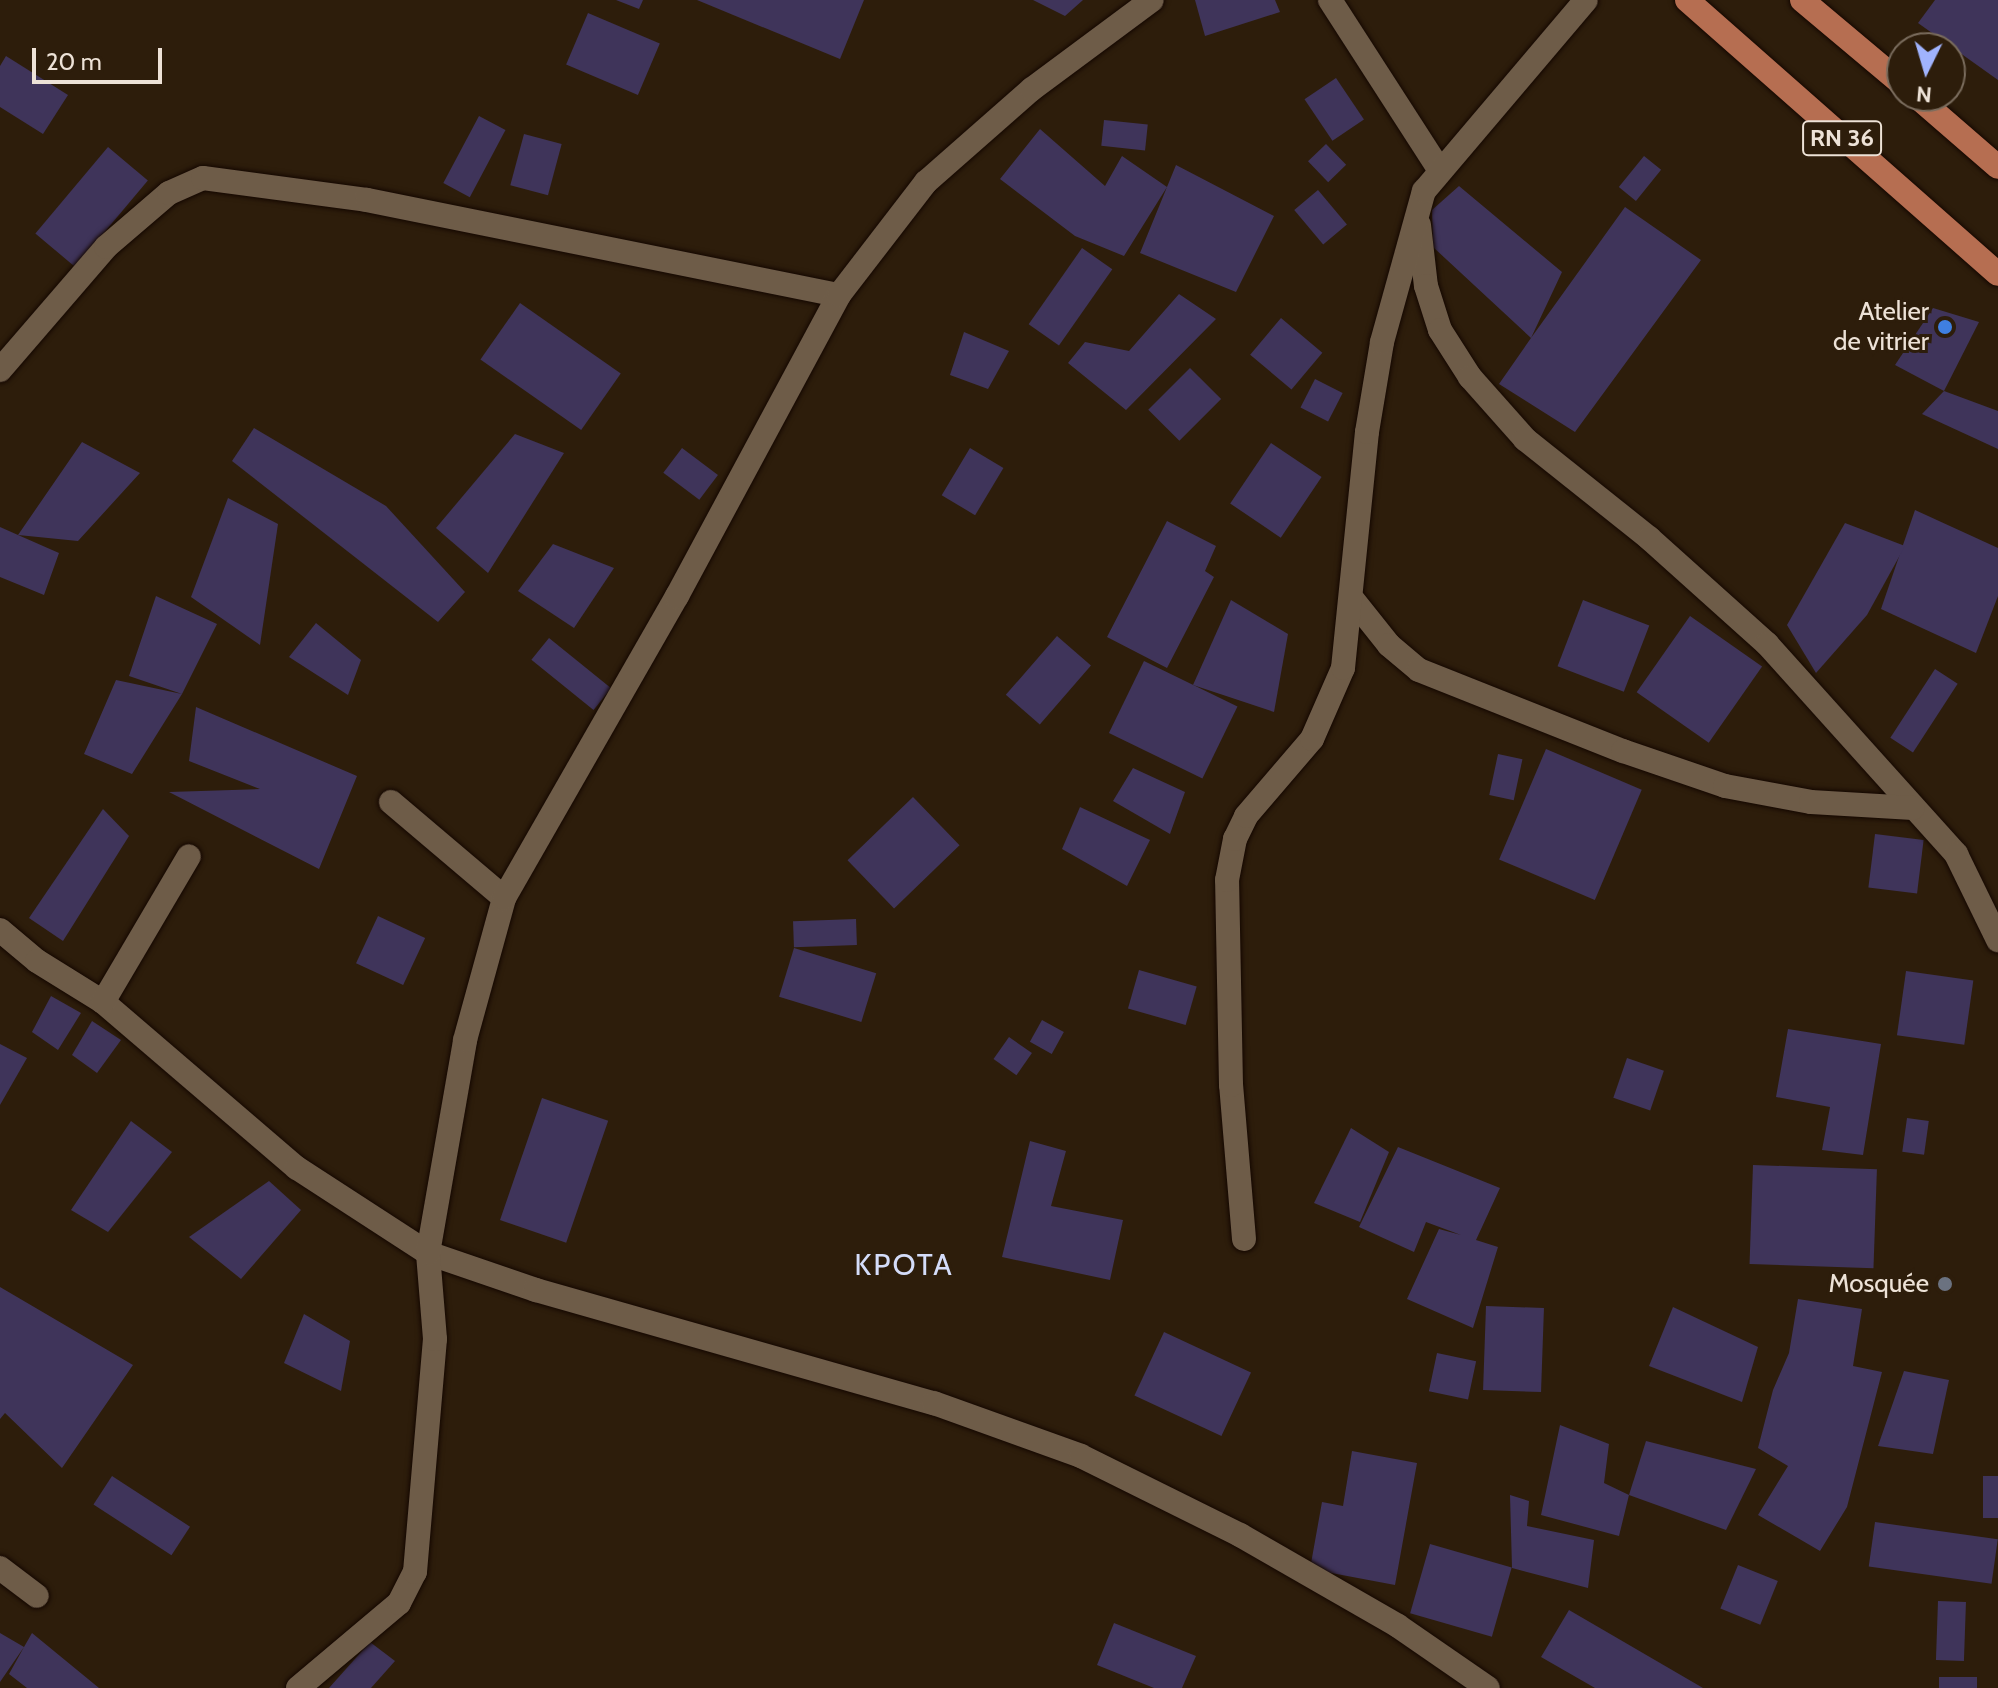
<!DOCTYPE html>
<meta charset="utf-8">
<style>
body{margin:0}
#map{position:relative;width:1998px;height:1688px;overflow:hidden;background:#2d1d0b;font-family:Cabin,sans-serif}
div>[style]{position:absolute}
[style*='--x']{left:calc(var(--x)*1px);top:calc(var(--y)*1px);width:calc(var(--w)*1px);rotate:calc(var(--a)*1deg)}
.building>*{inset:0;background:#3f345a;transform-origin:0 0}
.roads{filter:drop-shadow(0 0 2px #140700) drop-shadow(0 0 2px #140700)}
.street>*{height:24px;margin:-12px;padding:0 12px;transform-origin:12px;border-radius:12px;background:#6e5c48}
.primary>*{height:24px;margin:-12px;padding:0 12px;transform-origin:12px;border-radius:12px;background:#b66e51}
.dots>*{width:22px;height:22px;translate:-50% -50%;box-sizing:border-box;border:4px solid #2d1d0b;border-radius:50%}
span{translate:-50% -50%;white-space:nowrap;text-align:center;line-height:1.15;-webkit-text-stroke:6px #2d1d0b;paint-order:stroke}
.shield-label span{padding:2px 6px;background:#2d1d0b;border:2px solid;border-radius:6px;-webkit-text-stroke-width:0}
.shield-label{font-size:24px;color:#ede2d7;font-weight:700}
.poi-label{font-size:26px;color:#ede2d7}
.right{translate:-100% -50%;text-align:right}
.quarter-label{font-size:30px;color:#d4dcf9;letter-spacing:2px}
.north{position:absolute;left:1886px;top:32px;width:80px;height:80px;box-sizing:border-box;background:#2d1d0b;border:2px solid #7a6c5d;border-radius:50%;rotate:185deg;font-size:22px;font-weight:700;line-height:32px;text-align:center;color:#ede2d7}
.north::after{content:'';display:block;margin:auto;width:28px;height:36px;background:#a0b3fd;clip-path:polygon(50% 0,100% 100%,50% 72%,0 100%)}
.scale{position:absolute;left:32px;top:48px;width:130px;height:36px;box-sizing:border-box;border:4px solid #ede2d7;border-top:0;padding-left:10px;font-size:24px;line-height:28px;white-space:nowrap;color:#ede2d7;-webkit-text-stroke:6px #2d1d0b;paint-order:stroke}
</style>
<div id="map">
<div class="building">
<i style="clip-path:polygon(616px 0,643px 0,639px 9px)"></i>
<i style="clip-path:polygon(697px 0,864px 0,840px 59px)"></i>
<i style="clip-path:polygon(1033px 0,1083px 0,1065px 16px)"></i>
<i style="clip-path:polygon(1195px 0,1275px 0,1280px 12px,1205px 36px)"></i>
<i style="clip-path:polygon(1935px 0,1998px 0,1998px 80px,1918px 23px)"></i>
<i style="left:588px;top:13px;width:78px;height:56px;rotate:23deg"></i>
<i style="clip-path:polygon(6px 56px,68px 95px,43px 134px,0 107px,0 66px)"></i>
<i style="left:1336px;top:78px;width:50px;height:38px;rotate:56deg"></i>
<i style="left:479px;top:116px;width:30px;height:76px;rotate:28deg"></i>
<i style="left:1104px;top:120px;width:44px;height:26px;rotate:6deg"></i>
<i style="clip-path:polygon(1040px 129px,1105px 186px,1122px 156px,1167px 187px,1176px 165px,1274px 216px,1236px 292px,1140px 253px,1167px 187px,1124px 256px,1075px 236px,1000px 179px)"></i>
<i style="left:524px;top:134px;width:39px;height:53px;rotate:15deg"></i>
<i style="left:1326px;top:144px;width:29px;height:25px;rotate:46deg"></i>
<i style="left:108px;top:147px;width:52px;height:113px;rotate:40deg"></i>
<i style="left:1644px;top:156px;width:22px;height:40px;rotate:39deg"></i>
<i style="clip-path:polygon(1459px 186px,1562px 272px,1531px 338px,1625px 207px,1701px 260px,1575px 432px,1499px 384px,1531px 338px,1433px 247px,1432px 210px)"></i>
<i style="left:1318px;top:190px;width:45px;height:31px;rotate:50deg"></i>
<i style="left:1082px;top:248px;width:37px;height:93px;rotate:35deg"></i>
<i style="clip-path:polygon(1179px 294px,1216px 319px,1126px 410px,1068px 363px,1085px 342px,1129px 351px)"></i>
<i style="left:520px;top:303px;width:123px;height:69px;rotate:35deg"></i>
<i style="clip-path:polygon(1933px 308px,1979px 322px,1944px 391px,1895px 365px)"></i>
<i style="left:1281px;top:318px;width:54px;height:48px;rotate:40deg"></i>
<i style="clip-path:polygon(964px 332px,1009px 351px,988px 389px,950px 375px)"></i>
<i style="left:1190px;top:368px;width:44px;height:59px;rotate:45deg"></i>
<i style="left:1315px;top:379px;width:31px;height:32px;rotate:27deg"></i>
<i style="clip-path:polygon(1944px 391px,1998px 411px,1998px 449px,1922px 414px)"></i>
<i style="clip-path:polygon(254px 428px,386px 506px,465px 592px,438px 622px,232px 461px)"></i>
<i style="clip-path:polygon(515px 434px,564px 453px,488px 573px,436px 528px)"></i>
<i style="clip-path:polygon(82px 442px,140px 473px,78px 541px,18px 535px,59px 553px,44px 595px,0 577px,0 527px,18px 535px)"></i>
<i style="left:1271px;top:443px;width:61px;height:73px;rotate:34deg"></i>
<i style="left:682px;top:448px;width:45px;height:31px;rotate:37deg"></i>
<i style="left:970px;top:448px;width:39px;height:55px;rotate:31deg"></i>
<i style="clip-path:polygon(228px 498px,278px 524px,260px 645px,191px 597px)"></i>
<i style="clip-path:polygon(1915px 510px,1998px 548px,1998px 596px,1976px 653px,1881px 609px)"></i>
<i style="clip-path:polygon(1167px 521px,1216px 546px,1205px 571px,1214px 577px,1167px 668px,1107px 637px)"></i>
<i style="clip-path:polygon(1845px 523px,1905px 546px,1867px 615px,1816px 673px,1787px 625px)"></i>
<i style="clip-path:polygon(553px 544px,614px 568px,574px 628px,518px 591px)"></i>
<i style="clip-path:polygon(156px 596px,217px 624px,182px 694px,132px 774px,84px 754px,116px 680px,182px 694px,129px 676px)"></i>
<i style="clip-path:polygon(1231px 600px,1288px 634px,1274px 712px,1193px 685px)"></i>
<i style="left:1583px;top:600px;width:71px;height:71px;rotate:21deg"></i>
<i style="left:1690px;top:616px;width:88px;height:93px;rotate:35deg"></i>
<i style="clip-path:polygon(316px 623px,361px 660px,348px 695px,289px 657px)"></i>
<i style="left:1057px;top:636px;width:45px;height:78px;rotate:41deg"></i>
<i style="left:549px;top:638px;width:80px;height:28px;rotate:39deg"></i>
<i style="left:1144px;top:661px;width:104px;height:80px;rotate:26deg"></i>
<i style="left:1935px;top:669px;width:27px;height:82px;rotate:33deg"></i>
<i style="clip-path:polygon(196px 707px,357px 776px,319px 869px,169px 792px,260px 789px,189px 761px)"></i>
<i style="left:1546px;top:749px;width:104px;height:120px;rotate:23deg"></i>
<i style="left:1498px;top:754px;width:25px;height:42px;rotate:12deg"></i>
<i style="clip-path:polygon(1133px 768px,1185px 792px,1170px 834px,1113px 801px)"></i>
<i style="left:913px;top:797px;width:67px;height:91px;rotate:46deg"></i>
<i style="clip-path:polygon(1080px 807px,1150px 840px,1127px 886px,1062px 849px)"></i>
<i style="clip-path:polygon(103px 809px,129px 836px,63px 941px,29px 918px)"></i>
<i style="left:1875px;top:834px;width:49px;height:54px;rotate:7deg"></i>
<i style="left:378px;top:916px;width:52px;height:52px;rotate:25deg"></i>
<i style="left:856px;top:919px;width:26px;height:63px;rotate:88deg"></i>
<i style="left:794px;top:948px;width:86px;height:51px;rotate:17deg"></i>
<i style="left:1139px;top:970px;width:60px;height:40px;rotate:16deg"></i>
<i style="left:1906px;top:971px;width:68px;height:65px;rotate:8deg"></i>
<i style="clip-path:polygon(51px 996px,81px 1013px,58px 1050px,32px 1032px)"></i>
<i style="left:1042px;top:1020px;width:25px;height:25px;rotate:29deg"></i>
<i style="clip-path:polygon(92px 1021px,121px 1040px,97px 1073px,72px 1055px)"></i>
<i style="clip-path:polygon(1788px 1029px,1881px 1044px,1863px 1155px,1822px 1150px,1830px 1107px,1776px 1097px)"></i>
<i style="left:1009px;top:1037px;width:28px;height:27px;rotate:35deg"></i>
<i style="clip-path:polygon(0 1044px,27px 1058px,0 1105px)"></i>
<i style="left:1627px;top:1058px;width:39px;height:42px;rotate:19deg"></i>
<i style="left:542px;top:1098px;width:70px;height:129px;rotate:19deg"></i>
<i style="left:1907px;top:1118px;width:22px;height:34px;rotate:8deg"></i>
<i style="clip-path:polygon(131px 1121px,172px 1152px,108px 1232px,71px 1210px)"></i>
<i style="clip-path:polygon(1351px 1128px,1389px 1152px,1360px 1222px,1314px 1203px)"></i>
<i style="clip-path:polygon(1030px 1141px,1066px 1151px,1051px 1206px,1123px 1220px,1110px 1280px,1002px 1257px)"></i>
<i style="clip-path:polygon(1398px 1147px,1500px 1188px,1476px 1240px,1498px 1247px,1473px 1328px,1407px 1299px,1439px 1229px,1461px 1235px,1426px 1222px,1414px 1252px,1359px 1227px)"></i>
<i style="left:1753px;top:1165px;width:124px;height:99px;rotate:2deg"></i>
<i style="clip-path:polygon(269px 1181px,301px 1210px,241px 1279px,189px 1237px)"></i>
<i style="clip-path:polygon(0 1287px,133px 1365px,62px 1468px,5px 1413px,0 1419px)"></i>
<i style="clip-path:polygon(1798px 1299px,1862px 1309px,1853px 1366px,1882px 1372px,1847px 1507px,1820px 1551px,1758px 1515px,1788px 1466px,1758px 1448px,1773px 1390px,1789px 1353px)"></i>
<i style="left:1486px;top:1306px;width:58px;height:84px;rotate:2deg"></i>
<i style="clip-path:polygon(1673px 1307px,1758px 1347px,1742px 1402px,1649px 1366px)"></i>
<i style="clip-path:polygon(304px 1314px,350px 1341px,341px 1391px,284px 1363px)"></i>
<i style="left:1164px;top:1332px;width:96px;height:70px;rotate:25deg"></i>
<i style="left:1437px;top:1353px;width:40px;height:39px;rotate:12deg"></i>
<i style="clip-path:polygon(1904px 1371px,1949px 1380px,1933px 1454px,1878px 1446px)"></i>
<i style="clip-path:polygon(1560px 1425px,1609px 1444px,1604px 1483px,1629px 1495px,1619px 1536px,1541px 1515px)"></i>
<i style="clip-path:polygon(1646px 1441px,1756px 1469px,1726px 1530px,1629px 1495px)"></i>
<i style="clip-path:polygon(1352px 1451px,1417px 1463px,1395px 1585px,1310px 1569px,1322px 1502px,1343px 1506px)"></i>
<i style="left:112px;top:1476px;width:93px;height:34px;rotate:33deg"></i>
<i style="left:1983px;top:1476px;width:15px;height:42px"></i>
<i style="clip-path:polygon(1510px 1495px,1529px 1501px,1527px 1526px,1594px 1540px,1588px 1588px,1512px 1568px)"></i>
<i style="left:1875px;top:1522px;width:124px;height:45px;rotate:8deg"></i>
<i style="left:1430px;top:1544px;width:85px;height:72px;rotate:16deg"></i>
<i style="left:1738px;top:1565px;width:43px;height:47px;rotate:22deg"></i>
<i style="left:1938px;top:1601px;width:28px;height:59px;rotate:2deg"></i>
<i style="clip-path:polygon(1569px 1610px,1703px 1688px,1595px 1688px,1541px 1657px)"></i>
<i style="clip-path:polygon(1114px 1623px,1196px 1656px,1182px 1688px,1154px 1688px,1097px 1665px)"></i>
<i style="clip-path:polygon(0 1633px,24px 1647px,32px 1633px,99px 1688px,27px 1688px,9px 1674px,24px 1647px,0 1682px)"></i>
<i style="clip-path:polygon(370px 1642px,395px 1661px,371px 1688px,329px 1688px)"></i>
<i style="left:1939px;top:1677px;width:38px;height:11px"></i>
</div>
<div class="roads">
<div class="street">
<i style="--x:1330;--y:0;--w:201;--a:57.2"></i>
<i style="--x:1419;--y:225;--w:61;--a:83.5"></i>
<i style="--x:1426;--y:286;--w:46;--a:72.3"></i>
<i style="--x:1440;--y:330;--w:56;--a:57.4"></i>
<i style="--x:1470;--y:377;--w:83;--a:48.4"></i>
<i style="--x:1525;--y:439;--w:159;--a:38.6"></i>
<i style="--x:1649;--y:538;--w:159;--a:41.9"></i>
<i style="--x:1767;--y:644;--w:283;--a:48"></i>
<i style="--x:1956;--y:854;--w:96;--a:64"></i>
<i style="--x:0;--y:370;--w:162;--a:-49.2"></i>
<i style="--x:106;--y:247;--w:83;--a:-40.6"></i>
<i style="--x:169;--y:193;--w:37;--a:-24"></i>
<i style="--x:203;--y:178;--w:165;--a:7.6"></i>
<i style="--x:367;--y:200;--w:481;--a:11.4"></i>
<i style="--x:1354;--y:601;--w:56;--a:51.5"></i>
<i style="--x:1389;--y:645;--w:39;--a:40"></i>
<i style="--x:1419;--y:670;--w:219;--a:21.7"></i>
<i style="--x:1623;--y:751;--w:108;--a:18.9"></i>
<i style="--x:1725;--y:786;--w:87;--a:10.5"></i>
<i style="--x:1811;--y:802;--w:102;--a:3.4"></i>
<i style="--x:391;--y:802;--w:148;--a:40.3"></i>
<i style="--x:0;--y:930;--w:48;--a:40"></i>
<i style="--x:37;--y:961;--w:78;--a:31.8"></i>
<i style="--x:103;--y:1002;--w:255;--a:40.6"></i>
<i style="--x:297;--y:1168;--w:156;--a:33"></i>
<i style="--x:428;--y:1253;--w:114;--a:18.9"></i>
<i style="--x:536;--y:1290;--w:414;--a:15.9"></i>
<i style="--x:934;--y:1403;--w:156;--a:19.8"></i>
<i style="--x:1081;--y:1456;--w:178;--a:26.4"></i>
<i style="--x:1240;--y:1535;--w:182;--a:29.9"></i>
<i style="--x:1398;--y:1626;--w:109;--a:34.6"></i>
<i style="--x:103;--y:1002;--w:169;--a:-59.5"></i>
<i style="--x:1244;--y:1239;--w:155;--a:-94.8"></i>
<i style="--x:1231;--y:1085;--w:205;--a:-91.1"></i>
<i style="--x:1227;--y:880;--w:42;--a:-79"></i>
<i style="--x:1235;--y:839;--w:25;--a:-64"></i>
<i style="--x:1246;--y:816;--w:101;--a:-49.4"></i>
<i style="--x:1312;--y:739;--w:77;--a:-66.4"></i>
<i style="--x:1343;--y:668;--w:237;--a:-84.2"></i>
<i style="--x:1367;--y:432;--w:91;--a:-80.5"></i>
<i style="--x:1382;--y:342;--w:157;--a:-74.5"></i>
<i style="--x:1424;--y:191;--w:250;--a:-49.7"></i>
<i style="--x:0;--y:1568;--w:46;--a:37.1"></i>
<i style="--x:298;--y:1688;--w:132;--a:-40.1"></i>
<i style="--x:399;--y:1603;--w:35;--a:-63"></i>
<i style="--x:415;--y:1572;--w:234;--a:-85.1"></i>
<i style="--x:435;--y:1339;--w:86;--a:-94.7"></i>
<i style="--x:428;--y:1253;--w:216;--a:-80.1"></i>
<i style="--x:465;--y:1040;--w:147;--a:-74.6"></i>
<i style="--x:504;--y:898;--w:348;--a:-60.2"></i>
<i style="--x:677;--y:596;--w:342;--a:-61.7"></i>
<i style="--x:839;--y:295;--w:143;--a:-52.4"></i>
<i style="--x:926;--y:182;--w:141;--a:-41.3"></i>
<i style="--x:1032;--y:89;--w:149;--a:-36.6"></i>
</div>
<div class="primary">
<i style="--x:1687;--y:0;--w:414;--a:41.4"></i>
<i style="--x:1802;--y:0;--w:131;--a:40"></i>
<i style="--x:1916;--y:96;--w:108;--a:40.9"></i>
</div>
</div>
<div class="dots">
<i style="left:1945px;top:327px;background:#3f7fe0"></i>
<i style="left:1945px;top:1284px;background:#6b7280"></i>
</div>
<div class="shield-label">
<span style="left:1842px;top:138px">RN 36</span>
</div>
<div class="poi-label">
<span class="right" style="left:1929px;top:327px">Atelier<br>de vitrier</span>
<span class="right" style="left:1929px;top:1284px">Mosquée</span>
</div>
<div class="quarter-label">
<span style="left:904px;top:1265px">KPOTA</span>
</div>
<div class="north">N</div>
<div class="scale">20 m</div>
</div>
